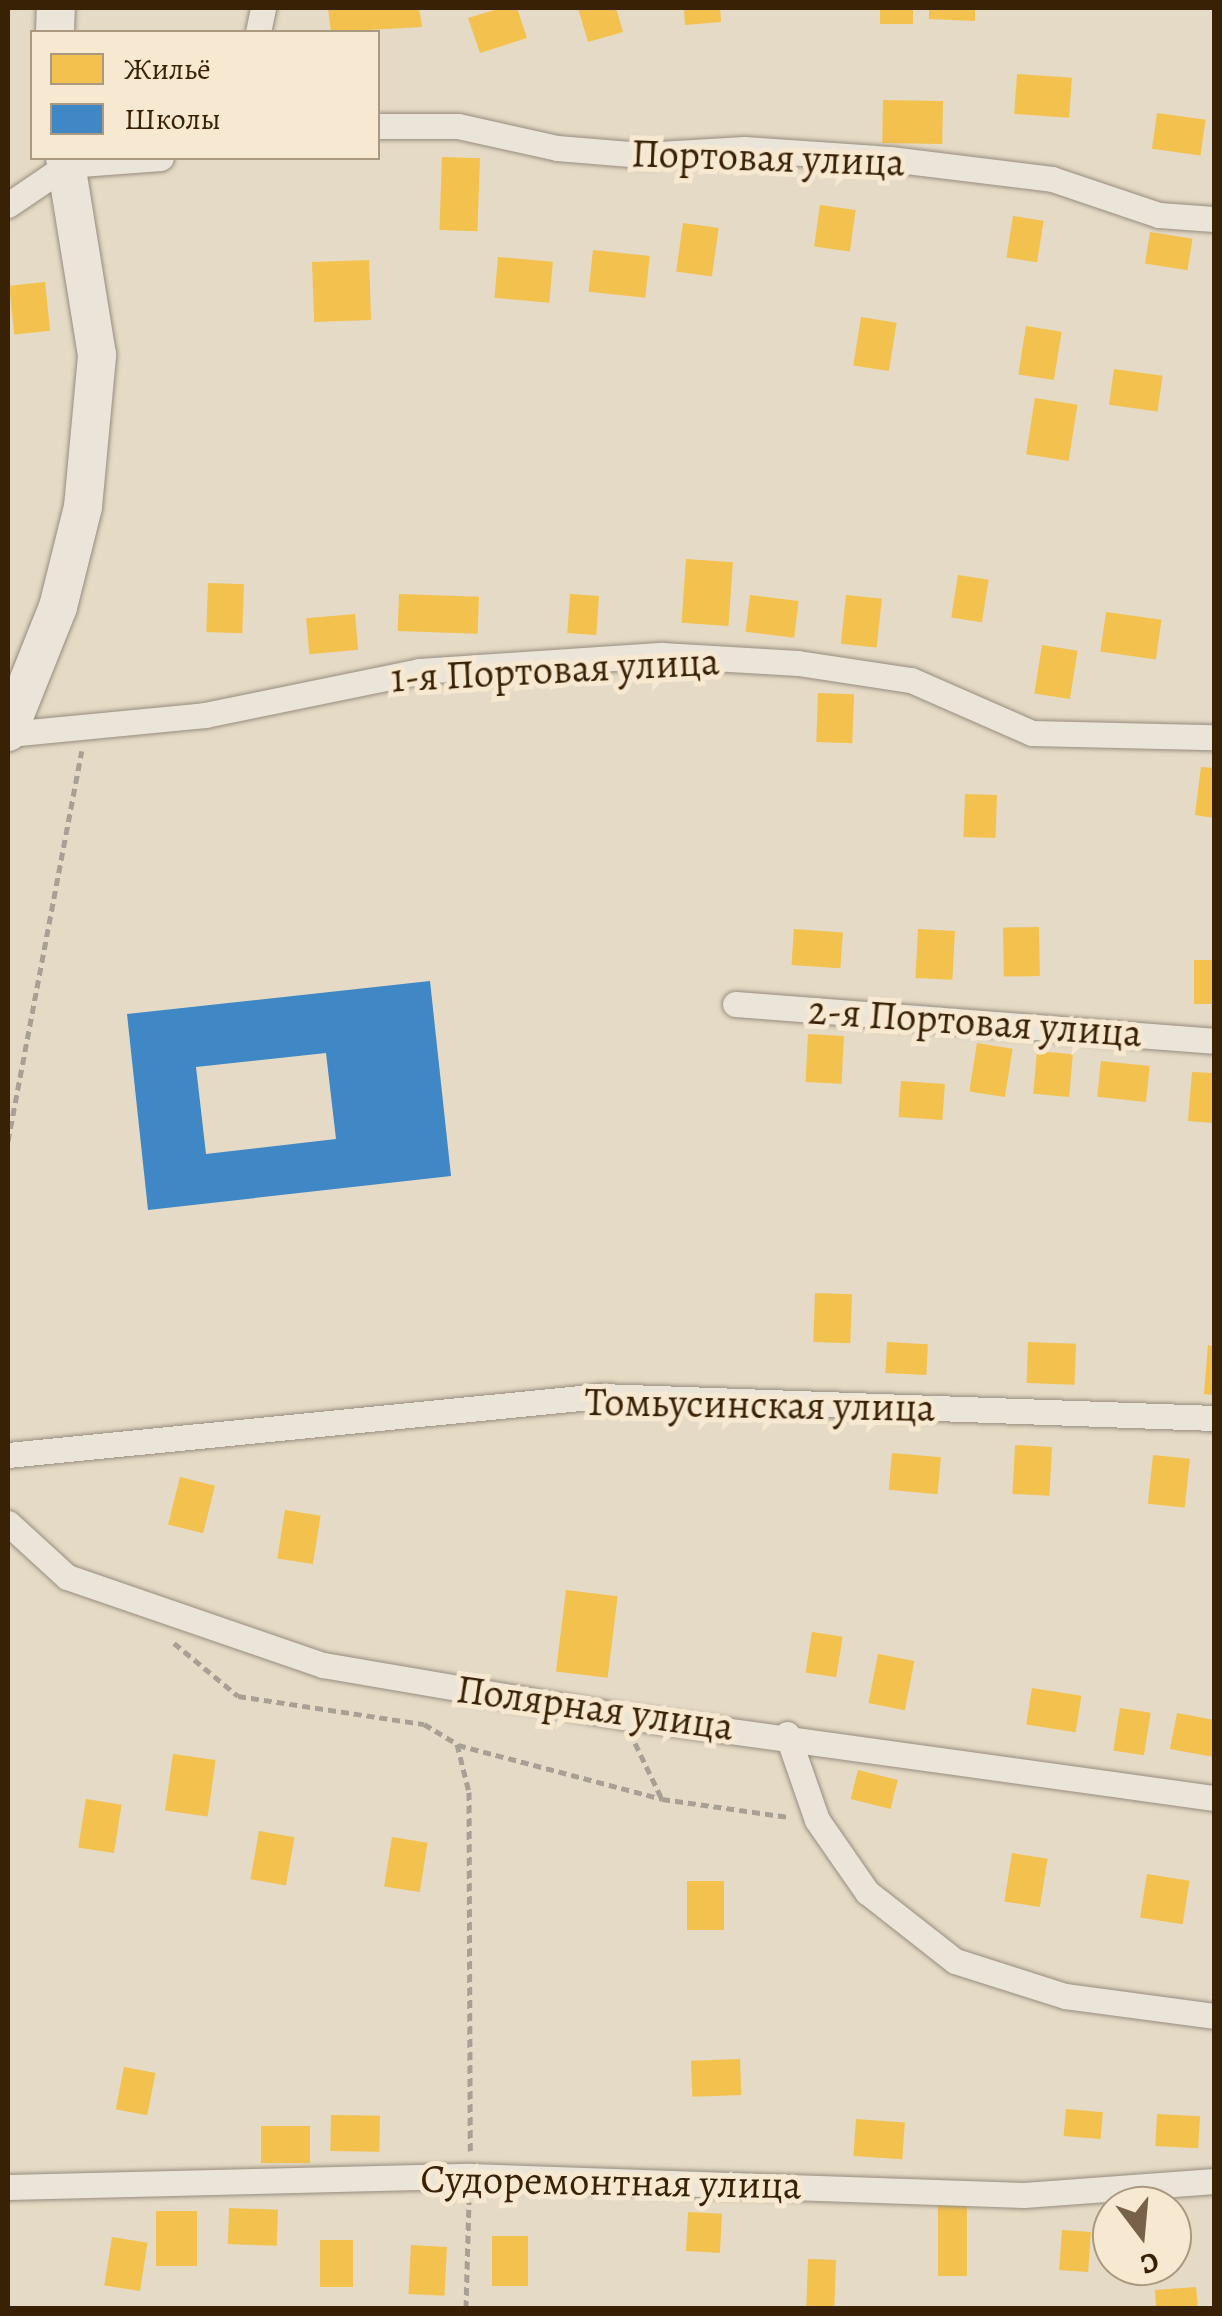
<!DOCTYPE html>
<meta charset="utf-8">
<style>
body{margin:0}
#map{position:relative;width:1222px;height:2316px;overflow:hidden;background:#e5dac5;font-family:Alegreya,serif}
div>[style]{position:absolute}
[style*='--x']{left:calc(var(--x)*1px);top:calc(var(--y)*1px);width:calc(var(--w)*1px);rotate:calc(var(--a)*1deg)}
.homes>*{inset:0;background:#f2c14e;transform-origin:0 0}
.schools>*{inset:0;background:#3f88c5}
.path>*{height:5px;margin-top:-2.5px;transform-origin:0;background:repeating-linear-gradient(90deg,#a8a095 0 8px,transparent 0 13px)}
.roads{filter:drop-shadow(0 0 2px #968d7e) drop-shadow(0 0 2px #968d7e)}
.street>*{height:25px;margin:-12.5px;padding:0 12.5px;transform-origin:12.5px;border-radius:12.5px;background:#eae4d9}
.secondary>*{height:38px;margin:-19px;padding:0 19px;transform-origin:19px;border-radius:19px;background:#eae4d9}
span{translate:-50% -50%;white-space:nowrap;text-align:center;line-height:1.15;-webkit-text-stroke:10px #f7e9d1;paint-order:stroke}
.street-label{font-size:40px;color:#392105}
.frame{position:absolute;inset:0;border:10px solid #392105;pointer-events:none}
.legend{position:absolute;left:30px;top:30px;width:350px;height:130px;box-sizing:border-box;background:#f7e9d1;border:2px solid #ab997f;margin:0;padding:12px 18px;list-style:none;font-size:30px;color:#392105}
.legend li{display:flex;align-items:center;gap:20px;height:50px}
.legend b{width:50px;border:2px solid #ab997f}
.north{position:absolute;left:1092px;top:2186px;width:100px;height:100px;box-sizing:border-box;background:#f7e9d1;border:2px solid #ab997f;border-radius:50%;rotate:164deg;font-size:28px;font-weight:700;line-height:40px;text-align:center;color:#392105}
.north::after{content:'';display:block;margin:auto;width:35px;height:45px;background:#756248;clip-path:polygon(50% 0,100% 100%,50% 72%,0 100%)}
</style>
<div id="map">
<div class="homes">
<i style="clip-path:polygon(328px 8px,419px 8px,422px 27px,331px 32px)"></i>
<i style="clip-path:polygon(501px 8px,517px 8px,527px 38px,480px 53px,468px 18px)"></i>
<i style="clip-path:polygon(578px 8px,616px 8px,623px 32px,588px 42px)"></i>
<i style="clip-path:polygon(684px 8px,720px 8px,721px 22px,685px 25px)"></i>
<i style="left:880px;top:8px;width:33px;height:16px"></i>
<i style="clip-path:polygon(929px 8px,975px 8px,975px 21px,929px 19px)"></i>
<i style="left:1017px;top:74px;width:55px;height:40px;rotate:4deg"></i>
<i style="left:883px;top:100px;width:60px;height:43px;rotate:1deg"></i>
<i style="left:1157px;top:113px;width:49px;height:36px;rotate:8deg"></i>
<i style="left:442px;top:157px;width:38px;height:73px;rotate:2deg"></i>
<i style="left:820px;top:205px;width:36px;height:42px;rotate:8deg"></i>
<i style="left:1013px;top:216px;width:31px;height:42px;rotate:9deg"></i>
<i style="left:683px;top:223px;width:36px;height:49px;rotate:8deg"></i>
<i style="left:1150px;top:232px;width:43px;height:32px;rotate:9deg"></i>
<i style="left:593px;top:250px;width:57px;height:42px;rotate:6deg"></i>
<i style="left:498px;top:257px;width:55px;height:41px;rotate:5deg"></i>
<i style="left:369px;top:260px;width:60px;height:57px;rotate:88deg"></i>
<i style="left:45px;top:282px;width:49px;height:36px;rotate:84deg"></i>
<i style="left:861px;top:317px;width:36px;height:49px;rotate:9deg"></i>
<i style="left:1026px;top:326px;width:36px;height:49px;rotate:9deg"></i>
<i style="left:1114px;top:369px;width:49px;height:36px;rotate:8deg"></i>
<i style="left:1035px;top:398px;width:43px;height:57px;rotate:9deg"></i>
<i style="left:686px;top:559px;width:47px;height:64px;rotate:4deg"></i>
<i style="left:958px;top:575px;width:31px;height:43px;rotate:9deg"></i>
<i style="left:208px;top:583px;width:36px;height:49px;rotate:2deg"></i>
<i style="left:399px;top:594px;width:80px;height:37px;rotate:2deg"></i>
<i style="left:570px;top:594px;width:29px;height:39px;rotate:4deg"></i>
<i style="left:750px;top:595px;width:49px;height:37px;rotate:7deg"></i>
<i style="left:846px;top:595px;width:36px;height:49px;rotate:6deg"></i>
<i style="left:1106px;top:612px;width:56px;height:40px;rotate:8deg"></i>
<i style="left:355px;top:614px;width:36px;height:49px;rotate:85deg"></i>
<i style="left:1042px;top:645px;width:36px;height:49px;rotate:9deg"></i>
<i style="left:818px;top:693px;width:36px;height:49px;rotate:2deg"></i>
<i style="clip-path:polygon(1201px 767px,1214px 768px,1214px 818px,1195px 815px)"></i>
<i style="left:965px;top:794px;width:32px;height:43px;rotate:2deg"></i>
<i style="left:1039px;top:927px;width:49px;height:36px;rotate:89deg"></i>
<i style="left:794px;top:929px;width:49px;height:36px;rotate:4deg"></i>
<i style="left:918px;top:929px;width:37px;height:49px;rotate:3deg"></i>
<i style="left:1194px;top:960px;width:20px;height:44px"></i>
<i style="left:808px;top:1034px;width:36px;height:48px;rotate:3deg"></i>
<i style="left:977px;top:1043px;width:36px;height:49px;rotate:9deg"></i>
<i style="left:1037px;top:1051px;width:36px;height:43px;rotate:5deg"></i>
<i style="left:1101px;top:1061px;width:49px;height:36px;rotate:6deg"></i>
<i style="clip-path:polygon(1192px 1072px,1214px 1073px,1214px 1123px,1188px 1121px)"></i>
<i style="left:901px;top:1081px;width:44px;height:36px;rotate:4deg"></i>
<i style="left:815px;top:1293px;width:37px;height:49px;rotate:2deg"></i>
<i style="left:887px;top:1342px;width:41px;height:31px;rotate:3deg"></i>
<i style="left:1028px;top:1342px;width:48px;height:41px;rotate:2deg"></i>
<i style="clip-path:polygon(1208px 1345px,1214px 1346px,1214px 1395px,1204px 1394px)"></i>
<i style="left:1015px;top:1445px;width:37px;height:49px;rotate:3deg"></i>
<i style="left:892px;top:1453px;width:49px;height:37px;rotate:5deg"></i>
<i style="left:1153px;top:1455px;width:37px;height:49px;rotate:6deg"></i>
<i style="left:180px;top:1477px;width:36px;height:49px;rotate:14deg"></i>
<i style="left:285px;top:1510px;width:36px;height:49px;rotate:9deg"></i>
<i style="left:566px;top:1590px;width:52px;height:82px;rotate:7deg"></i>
<i style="left:812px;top:1632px;width:31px;height:41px;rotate:9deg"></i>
<i style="left:878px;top:1654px;width:37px;height:50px;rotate:11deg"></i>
<i style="left:1032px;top:1688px;width:50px;height:37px;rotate:9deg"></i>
<i style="left:1120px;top:1708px;width:31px;height:43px;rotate:9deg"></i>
<i style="clip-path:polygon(1177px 1713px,1214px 1720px,1214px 1757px,1170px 1749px)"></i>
<i style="left:173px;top:1754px;width:43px;height:57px;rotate:8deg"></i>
<i style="left:858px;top:1770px;width:41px;height:30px;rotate:14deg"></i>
<i style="left:86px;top:1799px;width:36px;height:49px;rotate:9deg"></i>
<i style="left:259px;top:1831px;width:36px;height:49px;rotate:10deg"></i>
<i style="left:392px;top:1837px;width:36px;height:50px;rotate:9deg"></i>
<i style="left:1012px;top:1853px;width:36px;height:49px;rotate:9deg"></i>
<i style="left:1147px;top:1874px;width:43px;height:44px;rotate:9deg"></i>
<i style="left:687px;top:1881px;width:37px;height:49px"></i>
<i style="left:740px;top:2059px;width:36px;height:49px;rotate:88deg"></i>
<i style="left:124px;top:2067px;width:32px;height:43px;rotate:11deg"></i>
<i style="left:1066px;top:2109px;width:37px;height:27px;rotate:5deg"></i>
<i style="left:1157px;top:2114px;width:43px;height:32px;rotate:3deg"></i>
<i style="left:331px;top:2115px;width:49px;height:36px;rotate:1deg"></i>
<i style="left:856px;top:2119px;width:49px;height:37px;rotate:4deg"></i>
<i style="left:310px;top:2126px;width:37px;height:49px;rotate:90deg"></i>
<i style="left:938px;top:2205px;width:29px;height:71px"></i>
<i style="left:229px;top:2208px;width:49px;height:36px;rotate:2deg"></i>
<i style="left:156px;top:2211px;width:41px;height:55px"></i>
<i style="left:688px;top:2212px;width:34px;height:39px;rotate:3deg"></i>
<i style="left:1062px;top:2230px;width:29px;height:40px;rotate:4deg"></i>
<i style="left:492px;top:2236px;width:36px;height:50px"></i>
<i style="left:112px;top:2237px;width:36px;height:49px;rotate:9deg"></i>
<i style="left:320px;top:2240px;width:33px;height:47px"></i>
<i style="left:411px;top:2245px;width:36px;height:49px;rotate:3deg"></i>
<i style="left:808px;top:2259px;width:28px;height:49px;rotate:2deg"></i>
<i style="clip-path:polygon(1196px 2287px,1198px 2308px,1156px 2308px,1155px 2290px)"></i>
</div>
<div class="schools">
<i style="clip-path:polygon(evenodd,430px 981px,451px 1176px,148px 1210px,127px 1014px,430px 981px,326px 1053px,336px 1139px,206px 1154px,196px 1067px,326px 1053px)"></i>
</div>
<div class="path">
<i style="--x:8;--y:1141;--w:397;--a:-79.3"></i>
<i style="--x:174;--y:1643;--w:83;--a:39.6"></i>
<i style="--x:238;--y:1696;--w:188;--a:8.6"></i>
<i style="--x:424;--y:1724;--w:39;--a:31"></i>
<i style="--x:457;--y:1744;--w:49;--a:76"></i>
<i style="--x:469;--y:1792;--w:359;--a:89.8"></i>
<i style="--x:635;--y:1743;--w:62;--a:64.3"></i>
<i style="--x:458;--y:1745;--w:211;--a:14.8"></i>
<i style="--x:662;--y:1799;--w:128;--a:8.1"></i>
<i style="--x:466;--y:2308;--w:106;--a:-88.4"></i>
</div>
<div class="roads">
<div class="street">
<i style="--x:258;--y:32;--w:25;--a:-78"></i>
<i style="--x:378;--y:126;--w:80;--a:0"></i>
<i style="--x:458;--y:126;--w:101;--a:12.5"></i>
<i style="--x:557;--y:148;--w:85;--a:4.7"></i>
<i style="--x:642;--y:155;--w:102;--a:-3.4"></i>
<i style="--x:744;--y:149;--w:146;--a:3.9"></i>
<i style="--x:890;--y:159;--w:163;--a:7"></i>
<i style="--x:1052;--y:179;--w:113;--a:18.6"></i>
<i style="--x:1159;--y:215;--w:55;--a:4.2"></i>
<i style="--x:8;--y:205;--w:71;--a:-34.1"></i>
<i style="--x:67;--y:165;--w:94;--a:-4.3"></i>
<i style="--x:8;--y:734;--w:198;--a:-5.5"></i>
<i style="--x:205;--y:715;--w:218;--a:-11.6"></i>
<i style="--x:419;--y:671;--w:244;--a:-3.8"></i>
<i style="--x:662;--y:655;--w:136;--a:3.4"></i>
<i style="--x:798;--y:663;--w:114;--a:8.6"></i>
<i style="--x:911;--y:680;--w:132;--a:23.7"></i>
<i style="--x:1032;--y:733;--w:182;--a:1.3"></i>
<i style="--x:735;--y:1004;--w:480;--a:4.4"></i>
<i style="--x:8;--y:1455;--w:595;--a:-5.69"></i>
<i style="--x:600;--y:1396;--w:614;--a:2.05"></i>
<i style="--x:8;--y:1523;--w:80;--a:42.5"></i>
<i style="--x:67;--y:1577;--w:271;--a:19"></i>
<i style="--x:323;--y:1665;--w:303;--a:9.7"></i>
<i style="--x:622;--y:1716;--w:598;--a:7.89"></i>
<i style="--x:787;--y:1734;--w:91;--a:70.8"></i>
<i style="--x:817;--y:1820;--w:88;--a:55.2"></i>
<i style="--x:867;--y:1892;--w:112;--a:38.1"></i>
<i style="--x:955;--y:1961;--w:115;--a:17.7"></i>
<i style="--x:1065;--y:1996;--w:150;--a:7.6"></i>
<i style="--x:8;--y:2187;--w:462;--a:-1.4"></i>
<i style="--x:470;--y:2176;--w:554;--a:1.96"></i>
<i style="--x:1024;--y:2195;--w:191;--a:-4.2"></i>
</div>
<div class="secondary">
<i style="--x:55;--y:32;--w:24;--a:-88"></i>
<i style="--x:8;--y:732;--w:135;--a:-68.2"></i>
<i style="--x:58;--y:607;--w:103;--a:-76"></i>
<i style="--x:83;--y:507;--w:153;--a:-84.7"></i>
<i style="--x:97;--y:355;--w:200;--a:-99.2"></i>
</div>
</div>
<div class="street-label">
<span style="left:768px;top:158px;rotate:2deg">Портовая улица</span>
<span style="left:555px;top:670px;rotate:-3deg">1-я Портовая улица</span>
<span style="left:975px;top:1022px;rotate:4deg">2-я Портовая улица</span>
<span style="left:760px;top:1405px;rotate:1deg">Томьусинская улица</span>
<span style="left:595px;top:1708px;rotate:8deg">Полярная улица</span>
<span style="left:611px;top:2182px;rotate:1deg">Судоремонтная улица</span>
</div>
<div class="frame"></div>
<ul class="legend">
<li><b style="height:28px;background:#f2c14e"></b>Жильё</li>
<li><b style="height:28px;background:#3f88c5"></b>Школы</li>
</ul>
<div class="north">С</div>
</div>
